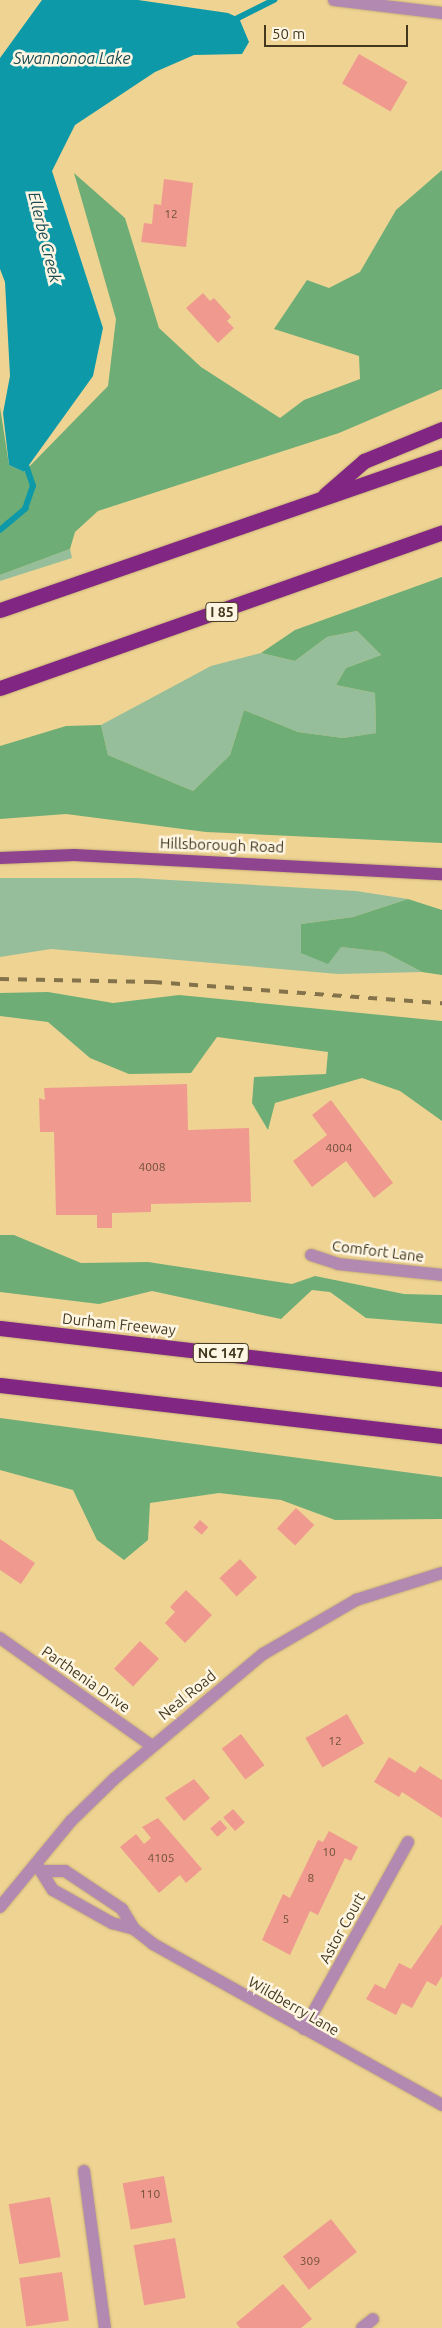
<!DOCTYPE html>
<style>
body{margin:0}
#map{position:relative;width:442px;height:2328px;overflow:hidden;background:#eed393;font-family:Ubuntu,sans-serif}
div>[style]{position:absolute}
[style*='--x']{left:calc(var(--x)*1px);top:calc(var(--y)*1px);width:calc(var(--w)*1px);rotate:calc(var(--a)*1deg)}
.green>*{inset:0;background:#97be9b}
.forest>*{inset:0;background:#6eae76}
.water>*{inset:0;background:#0d99a8}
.stream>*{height:5.5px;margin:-2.75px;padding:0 2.75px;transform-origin:2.75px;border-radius:2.75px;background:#0d99a8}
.building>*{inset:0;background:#f09a8f;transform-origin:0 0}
.roads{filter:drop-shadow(0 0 1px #c8b179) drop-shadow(0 0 1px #c8b179)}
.minor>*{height:12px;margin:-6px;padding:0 6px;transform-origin:6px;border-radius:6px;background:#b289b1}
.major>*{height:12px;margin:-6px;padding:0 6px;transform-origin:6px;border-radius:6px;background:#8f448f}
.highway>*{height:15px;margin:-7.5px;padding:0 7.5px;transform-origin:7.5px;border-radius:7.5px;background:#812682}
.rail>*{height:4px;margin-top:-2px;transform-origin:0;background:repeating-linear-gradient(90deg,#84734a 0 9px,transparent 0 18px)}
span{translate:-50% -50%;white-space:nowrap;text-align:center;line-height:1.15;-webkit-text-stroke:5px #fef6e3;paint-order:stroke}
.number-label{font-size:12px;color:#6e503a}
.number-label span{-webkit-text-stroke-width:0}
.shield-label span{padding:1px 4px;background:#fef6e3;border:1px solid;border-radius:4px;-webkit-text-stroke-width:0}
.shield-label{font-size:14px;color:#43381e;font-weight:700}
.street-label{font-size:15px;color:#43381e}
.water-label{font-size:16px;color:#194c53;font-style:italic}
.scale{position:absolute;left:264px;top:25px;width:144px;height:22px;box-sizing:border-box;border:2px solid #43381e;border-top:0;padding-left:6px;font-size:15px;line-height:18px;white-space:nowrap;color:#43381e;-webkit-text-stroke:4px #fef6e3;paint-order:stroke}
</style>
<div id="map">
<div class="green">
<i style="clip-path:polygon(70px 549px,72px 558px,0 581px,0 575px)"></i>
<i style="clip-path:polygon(357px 631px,381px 655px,346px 668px,336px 685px,375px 693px,376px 733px,343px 738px,298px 732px,244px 710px,230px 755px,193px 791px,108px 755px,101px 725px,211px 666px,261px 653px,295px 661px,327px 637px)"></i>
<i style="clip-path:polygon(0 878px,137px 878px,356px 891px,408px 899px,353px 917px,301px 924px,341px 947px,384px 952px,422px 972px,338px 974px,51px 949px,0 957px)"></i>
</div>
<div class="forest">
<i style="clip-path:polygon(442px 170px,442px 389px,339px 433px,98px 511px,75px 532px,70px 549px,0 575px,0 407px,9px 465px,24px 472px,108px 386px,116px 319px,74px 173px,125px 218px,159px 328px,201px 367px,280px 418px,304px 400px,360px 379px,359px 356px,274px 329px,307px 280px,329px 288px,360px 272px,396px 210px)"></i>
<i style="clip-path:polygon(442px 577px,442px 843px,206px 832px,66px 814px,0 819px,0 746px,66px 726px,101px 725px,108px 755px,193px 791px,230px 755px,244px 710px,298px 732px,343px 738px,376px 733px,375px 693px,336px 685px,346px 668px,381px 655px,357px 631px,327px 637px,295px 661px,261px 653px,295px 630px)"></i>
<i style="clip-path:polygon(408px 899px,442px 910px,442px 975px,422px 972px,384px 952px,341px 947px,328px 964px,301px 953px,301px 924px,353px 917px)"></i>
<i style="clip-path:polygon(48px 992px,113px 1003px,179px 995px,442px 1021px,442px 1121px,400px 1091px,362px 1078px,275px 1103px,268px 1130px,252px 1103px,254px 1077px,326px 1074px,328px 1052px,217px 1037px,191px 1073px,129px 1074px,90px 1058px,48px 1022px,0 1016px,0 993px)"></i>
<i style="clip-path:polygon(0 1235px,14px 1235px,81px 1263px,148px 1262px,292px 1284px,315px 1276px,404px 1294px,442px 1295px,442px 1324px,366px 1318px,330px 1292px,312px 1290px,281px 1319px,152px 1291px,99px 1304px,0 1292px)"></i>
<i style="clip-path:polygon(0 1418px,442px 1477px,442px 1519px,335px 1520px,281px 1500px,219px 1493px,150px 1503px,148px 1540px,124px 1560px,97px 1540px,73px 1490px,0 1470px)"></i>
</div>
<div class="water">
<i style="clip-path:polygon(42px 0,138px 0,228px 13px,239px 18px,249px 42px,242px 54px,194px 55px,155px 72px,75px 125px,52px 171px,103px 328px,93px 376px,24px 472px,9px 465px,3px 413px,10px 376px,5px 282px,0 269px,0 58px)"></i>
</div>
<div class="stream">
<i style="--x:234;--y:20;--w:45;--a:-26.6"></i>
<i style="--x:0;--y:530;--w:33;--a:-40"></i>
<i style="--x:25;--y:509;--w:24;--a:-71"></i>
<i style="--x:33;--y:486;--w:21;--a:-109"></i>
</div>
<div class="building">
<i style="left:359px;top:54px;width:56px;height:34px;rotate:30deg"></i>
<i style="clip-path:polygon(164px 179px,193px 183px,186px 247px,141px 242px,144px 223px,152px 224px,154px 204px,161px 205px)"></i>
<i style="clip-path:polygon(203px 293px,210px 301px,214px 298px,231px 317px,227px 321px,234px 328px,218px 343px,186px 308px)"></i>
<i style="clip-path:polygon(187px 1084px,188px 1130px,249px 1128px,251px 1202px,151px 1204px,151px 1212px,112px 1213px,112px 1228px,97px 1228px,97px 1215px,56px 1215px,54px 1132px,40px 1132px,39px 1098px,45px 1100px,44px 1088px)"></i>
<i style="clip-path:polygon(331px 1100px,393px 1183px,374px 1198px,346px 1161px,312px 1187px,293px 1161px,327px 1135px,312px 1115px)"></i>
<i style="left:296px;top:1508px;width:25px;height:28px;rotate:43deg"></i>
<i style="left:200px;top:1520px;width:11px;height:10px;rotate:41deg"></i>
<i style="clip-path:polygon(0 1539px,35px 1563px,21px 1584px,0 1570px)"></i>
<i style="left:240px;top:1559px;width:25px;height:28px;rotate:47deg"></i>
<i style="clip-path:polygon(186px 1590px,212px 1615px,185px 1643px,165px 1623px,175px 1612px,170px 1607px)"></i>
<i style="left:140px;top:1641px;width:26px;height:38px;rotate:43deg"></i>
<i style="left:347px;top:1714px;width:34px;height:48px;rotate:60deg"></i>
<i style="left:241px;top:1734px;width:39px;height:24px;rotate:53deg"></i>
<i style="clip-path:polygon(389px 1757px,415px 1773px,420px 1766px,442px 1780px,442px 1818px,402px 1792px,399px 1797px,374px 1782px)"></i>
<i style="clip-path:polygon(194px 1779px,210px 1798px,184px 1821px,165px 1798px)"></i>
<i style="left:233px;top:1809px;width:18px;height:13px;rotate:49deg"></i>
<i style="clip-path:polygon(158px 1818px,202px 1869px,186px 1883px,180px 1875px,159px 1893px,120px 1847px,136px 1834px,144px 1844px,151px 1838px,142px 1827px)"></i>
<i style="left:220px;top:1820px;width:11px;height:13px;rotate:49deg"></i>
<i style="clip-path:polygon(329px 1831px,358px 1847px,351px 1861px,345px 1858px,318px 1915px,310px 1911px,290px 1955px,262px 1940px,283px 1894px,290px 1898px,318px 1840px,323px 1842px)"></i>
<i style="clip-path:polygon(442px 1924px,442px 1976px,436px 1986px,427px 1981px,412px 2008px,402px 2003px,396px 2015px,366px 1999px,375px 1984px,385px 1989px,399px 1963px,411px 1969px)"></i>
<i style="left:164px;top:2176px;width:47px;height:42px;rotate:80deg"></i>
<i style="left:50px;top:2197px;width:61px;height:42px;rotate:80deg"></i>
<i style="left:331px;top:2219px;width:42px;height:61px;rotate:52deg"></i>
<i style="left:175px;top:2238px;width:61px;height:42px;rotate:80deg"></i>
<i style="left:62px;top:2272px;width:49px;height:43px;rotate:82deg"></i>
<i style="clip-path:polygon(283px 2284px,312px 2319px,301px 2328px,240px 2328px,236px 2323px)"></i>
</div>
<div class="roads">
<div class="minor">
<i style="--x:334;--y:0;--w:109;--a:6.9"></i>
<i style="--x:311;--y:1255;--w:28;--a:18"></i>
<i style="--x:338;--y:1264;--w:105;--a:6"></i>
<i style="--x:0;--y:1638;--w:186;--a:35.4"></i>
<i style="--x:39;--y:1868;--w:26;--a:58"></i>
<i style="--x:53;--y:1890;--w:68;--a:29.2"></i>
<i style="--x:112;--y:1923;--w:23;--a:15"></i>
<i style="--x:43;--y:1871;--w:22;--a:0"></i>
<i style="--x:65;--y:1871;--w:69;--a:33.7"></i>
<i style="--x:122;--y:1909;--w:23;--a:59"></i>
<i style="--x:134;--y:1929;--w:24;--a:38"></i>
<i style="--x:153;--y:1944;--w:331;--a:29.1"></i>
<i style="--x:0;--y:1907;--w:112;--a:-50.5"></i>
<i style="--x:71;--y:1821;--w:60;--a:-44.3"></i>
<i style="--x:114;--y:1779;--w:194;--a:-40"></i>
<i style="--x:263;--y:1654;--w:108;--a:-30.1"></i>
<i style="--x:356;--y:1600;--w:90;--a:-17.4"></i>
<i style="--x:304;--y:2029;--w:214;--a:-60.9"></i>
<i style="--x:84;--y:2171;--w:158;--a:82.4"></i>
<i style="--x:362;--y:2328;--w:14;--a:-39"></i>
</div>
<div class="major">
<i style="--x:0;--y:858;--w:74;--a:-2.3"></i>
<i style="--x:74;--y:855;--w:368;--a:3"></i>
</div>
<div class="highway">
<i style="--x:325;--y:495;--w:52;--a:-41.1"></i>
<i style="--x:364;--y:461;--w:84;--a:-22.3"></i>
<i style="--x:0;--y:610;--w:468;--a:-19.1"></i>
<i style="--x:0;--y:688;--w:469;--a:-19.4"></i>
<i style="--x:0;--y:1328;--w:445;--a:6.6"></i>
<i style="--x:0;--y:1385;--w:445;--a:6.6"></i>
</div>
</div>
<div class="rail">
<i style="--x:0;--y:979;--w:153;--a:1.1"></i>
<i style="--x:153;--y:982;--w:290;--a:4.2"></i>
</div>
<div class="number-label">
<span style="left:171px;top:214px">12</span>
<span style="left:339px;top:1148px">4004</span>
<span style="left:152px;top:1167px">4008</span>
<span style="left:335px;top:1741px">12</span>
<span style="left:329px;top:1852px">10</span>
<span style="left:161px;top:1858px">4105</span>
<span style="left:311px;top:1878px">8</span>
<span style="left:286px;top:1919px">5</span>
<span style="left:150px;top:2194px">110</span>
<span style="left:310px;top:2261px">309</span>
</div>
<div class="shield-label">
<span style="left:222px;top:612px">I 85</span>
<span style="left:221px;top:1353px">NC 147</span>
</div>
<div class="street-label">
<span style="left:222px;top:845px;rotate:2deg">Hillsborough Road</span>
<span style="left:378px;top:1251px;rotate:7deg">Comfort Lane</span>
<span style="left:119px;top:1324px;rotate:6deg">Durham Freeway</span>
<span style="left:86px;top:1679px;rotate:35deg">Parthenia Drive</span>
<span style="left:187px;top:1695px;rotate:-39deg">Neal Road</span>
<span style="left:342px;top:1928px;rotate:-61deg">Astor Court</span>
<span style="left:294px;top:2006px;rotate:30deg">Wildberry Lane</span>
</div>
<div class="water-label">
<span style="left:72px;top:58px">Swannonoa Lake</span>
<span style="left:45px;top:237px;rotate:76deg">Ellerbe Creek</span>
</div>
<div class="scale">50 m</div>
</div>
